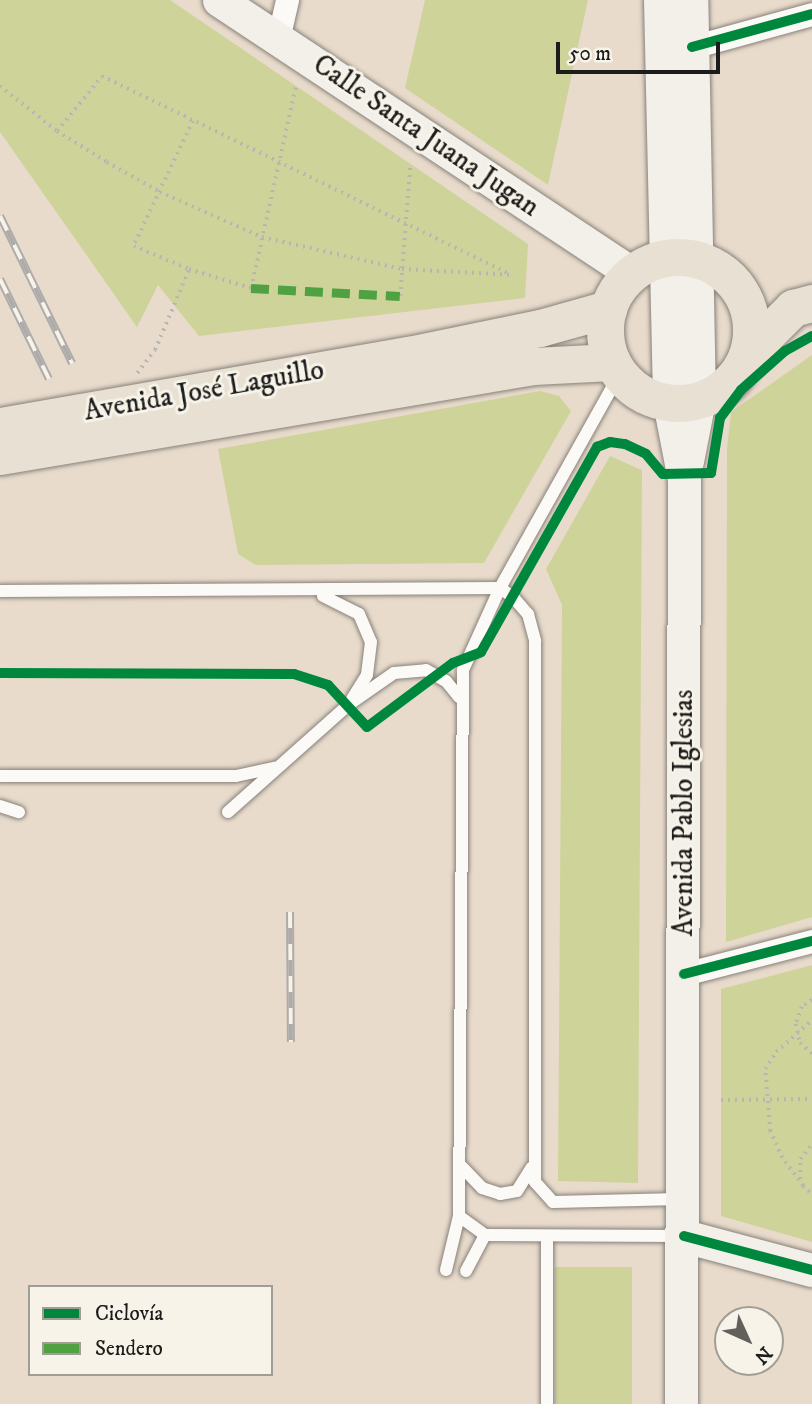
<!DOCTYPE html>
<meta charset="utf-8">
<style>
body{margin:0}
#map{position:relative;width:812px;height:1404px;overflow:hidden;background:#e8dbcc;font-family:"IM FELL DW Pica",serif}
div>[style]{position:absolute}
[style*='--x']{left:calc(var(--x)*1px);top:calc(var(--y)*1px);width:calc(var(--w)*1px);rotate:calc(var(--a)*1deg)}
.green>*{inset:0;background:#ced399;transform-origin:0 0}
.path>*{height:3.5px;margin-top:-1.75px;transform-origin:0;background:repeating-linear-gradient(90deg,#b8b6b3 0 2px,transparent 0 7px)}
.roads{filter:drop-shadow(0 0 2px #88827a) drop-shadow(0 0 2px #88827a)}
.lane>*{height:12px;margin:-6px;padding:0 6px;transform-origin:6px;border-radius:6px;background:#fcfaf7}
.street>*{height:23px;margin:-11.5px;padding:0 11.5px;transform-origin:11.5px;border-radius:11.5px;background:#fcfaf7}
.secondary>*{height:33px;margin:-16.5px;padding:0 16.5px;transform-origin:16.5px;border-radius:16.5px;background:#f3efe9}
.primary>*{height:37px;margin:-18.5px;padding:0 18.5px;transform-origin:18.5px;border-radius:18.5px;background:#e7e0d3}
.primary>.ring{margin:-18.5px;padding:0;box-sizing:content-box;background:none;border:37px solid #e7e0d3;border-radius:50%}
.rail>*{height:8px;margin-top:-4px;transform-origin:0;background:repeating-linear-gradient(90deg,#f7f3e8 0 16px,#aeacaa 0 32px);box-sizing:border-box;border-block:2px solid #aeacaa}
.quiet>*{height:9px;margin-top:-4.5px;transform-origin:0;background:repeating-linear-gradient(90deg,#4fa141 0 18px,transparent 0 27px)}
.cycleway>*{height:10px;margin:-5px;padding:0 5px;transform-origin:5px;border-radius:5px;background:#00873e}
span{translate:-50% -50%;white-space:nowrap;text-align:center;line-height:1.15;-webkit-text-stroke:6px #f7f3e8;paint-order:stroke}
.street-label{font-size:28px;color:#1c1c1c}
.legend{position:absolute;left:28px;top:1285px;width:245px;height:91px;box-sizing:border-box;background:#f7f3e8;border:2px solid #9f9d96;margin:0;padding:9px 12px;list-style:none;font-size:21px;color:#1c1c1c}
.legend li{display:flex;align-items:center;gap:14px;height:35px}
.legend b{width:35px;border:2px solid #9f9d96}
.north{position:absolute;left:714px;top:1306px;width:70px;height:70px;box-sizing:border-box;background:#f7f3e8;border:2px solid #9f9d96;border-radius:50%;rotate:135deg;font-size:19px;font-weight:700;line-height:28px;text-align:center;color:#1c1c1c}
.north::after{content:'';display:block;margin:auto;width:24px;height:32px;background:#635f5a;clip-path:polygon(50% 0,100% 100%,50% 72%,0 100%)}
.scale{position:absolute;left:556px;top:42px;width:164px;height:32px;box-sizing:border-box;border:4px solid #1c1c1c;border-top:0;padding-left:9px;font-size:21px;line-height:24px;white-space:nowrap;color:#1c1c1c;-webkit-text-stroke:5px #f7f3e8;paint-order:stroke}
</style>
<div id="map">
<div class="green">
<i style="clip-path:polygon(0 0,170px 0,528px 244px,525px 298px,199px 336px,158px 285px,137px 327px,0 132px)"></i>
<i style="clip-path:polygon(425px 0,588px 0,548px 185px,405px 88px)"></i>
<i style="clip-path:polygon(812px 355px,812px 917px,726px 942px,727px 449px,731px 412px)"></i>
<i style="clip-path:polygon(540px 391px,559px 396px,571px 411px,484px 563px,256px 565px,238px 554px,218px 449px)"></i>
<i style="clip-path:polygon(610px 456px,642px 470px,638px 1183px,558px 1181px,562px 605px,546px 569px)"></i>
<i style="clip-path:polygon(812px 965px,812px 1242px,721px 1216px,721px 989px)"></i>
<i style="left:632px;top:1267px;width:137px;height:77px;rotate:90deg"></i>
</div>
<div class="path">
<i style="--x:0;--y:86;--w:73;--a:38.3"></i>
<i style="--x:57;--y:131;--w:59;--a:31.8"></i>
<i style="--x:107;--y:162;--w:61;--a:29.5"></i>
<i style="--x:160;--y:192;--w:111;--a:23.8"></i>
<i style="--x:262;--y:237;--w:144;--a:12.9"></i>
<i style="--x:402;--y:269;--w:110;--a:3.1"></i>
<i style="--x:193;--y:121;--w:138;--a:115.3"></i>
<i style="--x:134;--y:246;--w:60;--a:22.7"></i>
<i style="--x:189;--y:269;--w:65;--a:17"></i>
<i style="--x:251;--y:288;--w:208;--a:-77.5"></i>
<i style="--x:57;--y:131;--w:71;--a:-50.7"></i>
<i style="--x:102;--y:76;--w:455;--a:25.9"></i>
<i style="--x:400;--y:296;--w:131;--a:-85.6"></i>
<i style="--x:137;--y:373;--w:29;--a:-52"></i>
<i style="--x:155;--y:350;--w:88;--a:-67.2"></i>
<i style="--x:812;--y:1000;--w:12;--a:145"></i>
<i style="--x:802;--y:1007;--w:18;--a:109"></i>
<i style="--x:796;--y:1024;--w:19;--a:78"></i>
<i style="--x:800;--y:1043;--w:16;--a:40"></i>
<i style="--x:721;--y:1100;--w:91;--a:-0.6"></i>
<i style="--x:800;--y:1179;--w:20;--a:-90"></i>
<i style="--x:800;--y:1159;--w:19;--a:-51"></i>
<i style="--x:803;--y:1186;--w:35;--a:-127"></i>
<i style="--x:782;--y:1158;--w:30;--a:-114"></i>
<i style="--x:770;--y:1131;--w:62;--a:-94.6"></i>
<i style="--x:765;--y:1069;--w:20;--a:-57"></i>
<i style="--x:776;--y:1052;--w:48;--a:-41.6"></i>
<i style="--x:803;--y:1186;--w:12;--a:42"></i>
</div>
<div class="roads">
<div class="lane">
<i style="--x:619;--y:375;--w:244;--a:119.2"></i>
<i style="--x:500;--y:588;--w:90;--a:114.3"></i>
<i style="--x:463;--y:670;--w:546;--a:90.42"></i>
<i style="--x:459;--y:1216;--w:32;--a:36"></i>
<i style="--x:485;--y:1235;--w:195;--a:0.3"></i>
<i style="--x:0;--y:591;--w:500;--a:-0.34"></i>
<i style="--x:500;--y:588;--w:16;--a:35"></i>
<i style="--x:513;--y:597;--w:23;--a:49"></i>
<i style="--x:528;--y:614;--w:28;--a:75"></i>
<i style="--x:535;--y:641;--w:541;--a:90"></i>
<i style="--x:535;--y:1182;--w:27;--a:48"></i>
<i style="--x:553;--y:1202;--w:127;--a:-1.4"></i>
<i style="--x:323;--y:596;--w:40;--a:26.6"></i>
<i style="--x:359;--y:614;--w:30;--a:67"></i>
<i style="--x:371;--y:642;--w:33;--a:97"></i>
<i style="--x:367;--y:675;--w:28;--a:122"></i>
<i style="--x:0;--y:776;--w:236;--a:0"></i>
<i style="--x:236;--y:776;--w:40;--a:-12"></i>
<i style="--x:0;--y:806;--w:20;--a:18"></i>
<i style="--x:228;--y:812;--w:161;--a:-41.7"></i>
<i style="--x:348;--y:705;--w:56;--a:-34.8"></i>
<i style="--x:394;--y:673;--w:32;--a:-5"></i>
<i style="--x:426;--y:670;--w:23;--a:29"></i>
<i style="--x:446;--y:681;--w:21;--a:51"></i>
<i style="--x:460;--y:1165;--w:32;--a:46"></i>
<i style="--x:482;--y:1188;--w:19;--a:18"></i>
<i style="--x:500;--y:1194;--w:17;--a:-10"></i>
<i style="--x:517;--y:1191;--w:28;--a:-58"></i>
<i style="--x:446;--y:1270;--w:56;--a:-76.5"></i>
<i style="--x:466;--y:1271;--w:41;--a:-62.2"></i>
<i style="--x:547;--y:1404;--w:167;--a:-90"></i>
</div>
<div class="street">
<i style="--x:278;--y:39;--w:40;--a:-77"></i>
<i style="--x:692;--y:47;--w:124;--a:-15.4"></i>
<i style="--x:684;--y:974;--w:132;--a:-14.5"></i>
</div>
<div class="secondary">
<i style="--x:219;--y:0;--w:494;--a:33.5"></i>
<i style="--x:660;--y:0;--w:402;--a:88.7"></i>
<i style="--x:669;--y:402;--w:78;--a:79"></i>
<i style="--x:684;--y:479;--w:925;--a:90.19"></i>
<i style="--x:687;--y:461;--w:62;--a:-78.9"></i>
<i style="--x:699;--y:400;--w:400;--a:-91.1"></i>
<i style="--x:684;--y:1236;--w:132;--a:14.9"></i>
</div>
<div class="primary">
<i class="ring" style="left:605px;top:257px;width:109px;height:109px"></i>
<i style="--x:748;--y:353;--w:64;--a:-45"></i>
<i style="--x:793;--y:308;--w:20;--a:-15"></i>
<i style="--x:0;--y:426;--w:414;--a:-9.9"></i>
<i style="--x:408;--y:355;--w:135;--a:-11.6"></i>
<i style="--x:540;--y:328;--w:71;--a:-15.6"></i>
<i style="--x:0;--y:456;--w:541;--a:-9.58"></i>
<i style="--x:533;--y:366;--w:79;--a:-2.9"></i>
</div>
</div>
<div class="rail">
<i style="--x:0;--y:216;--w:164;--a:63.9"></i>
<i style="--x:0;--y:279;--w:111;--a:63.9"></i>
<i style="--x:290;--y:912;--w:130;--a:89.6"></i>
</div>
<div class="quiet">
<i style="--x:251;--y:288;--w:149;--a:3.1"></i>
</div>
<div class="cycleway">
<i style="--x:692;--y:47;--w:124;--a:-15.4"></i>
<i style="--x:0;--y:673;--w:294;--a:0.2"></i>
<i style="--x:294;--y:674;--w:36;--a:18"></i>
<i style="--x:328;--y:685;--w:57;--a:47.1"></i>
<i style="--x:367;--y:727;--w:107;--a:-36.7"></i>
<i style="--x:453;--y:663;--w:30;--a:-21"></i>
<i style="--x:481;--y:652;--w:236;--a:-60.5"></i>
<i style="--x:597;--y:447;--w:14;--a:-21"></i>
<i style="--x:610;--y:442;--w:15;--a:8"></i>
<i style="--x:625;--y:444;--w:23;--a:25"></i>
<i style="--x:646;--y:454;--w:26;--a:50"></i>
<i style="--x:663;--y:474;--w:48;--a:-1.2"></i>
<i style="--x:711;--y:473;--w:56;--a:-80.7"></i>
<i style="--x:720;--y:418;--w:35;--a:-53"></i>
<i style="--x:741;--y:390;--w:59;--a:-41.6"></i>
<i style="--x:785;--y:351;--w:31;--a:-29"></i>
<i style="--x:684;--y:974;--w:132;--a:-14.5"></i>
<i style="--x:684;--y:1236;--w:132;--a:14.9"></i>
</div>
<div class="street-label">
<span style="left:426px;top:136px;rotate:34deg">Calle Santa Juana Jugan</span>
<span style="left:204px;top:391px;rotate:-10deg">Avenida José Laguillo</span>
<span style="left:684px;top:813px;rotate:-90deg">Avenida Pablo Iglesias</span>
</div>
<ul class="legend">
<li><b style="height:9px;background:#00873e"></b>Ciclovía</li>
<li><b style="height:9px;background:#4fa141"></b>Sendero</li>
</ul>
<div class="north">N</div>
<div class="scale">50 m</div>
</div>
